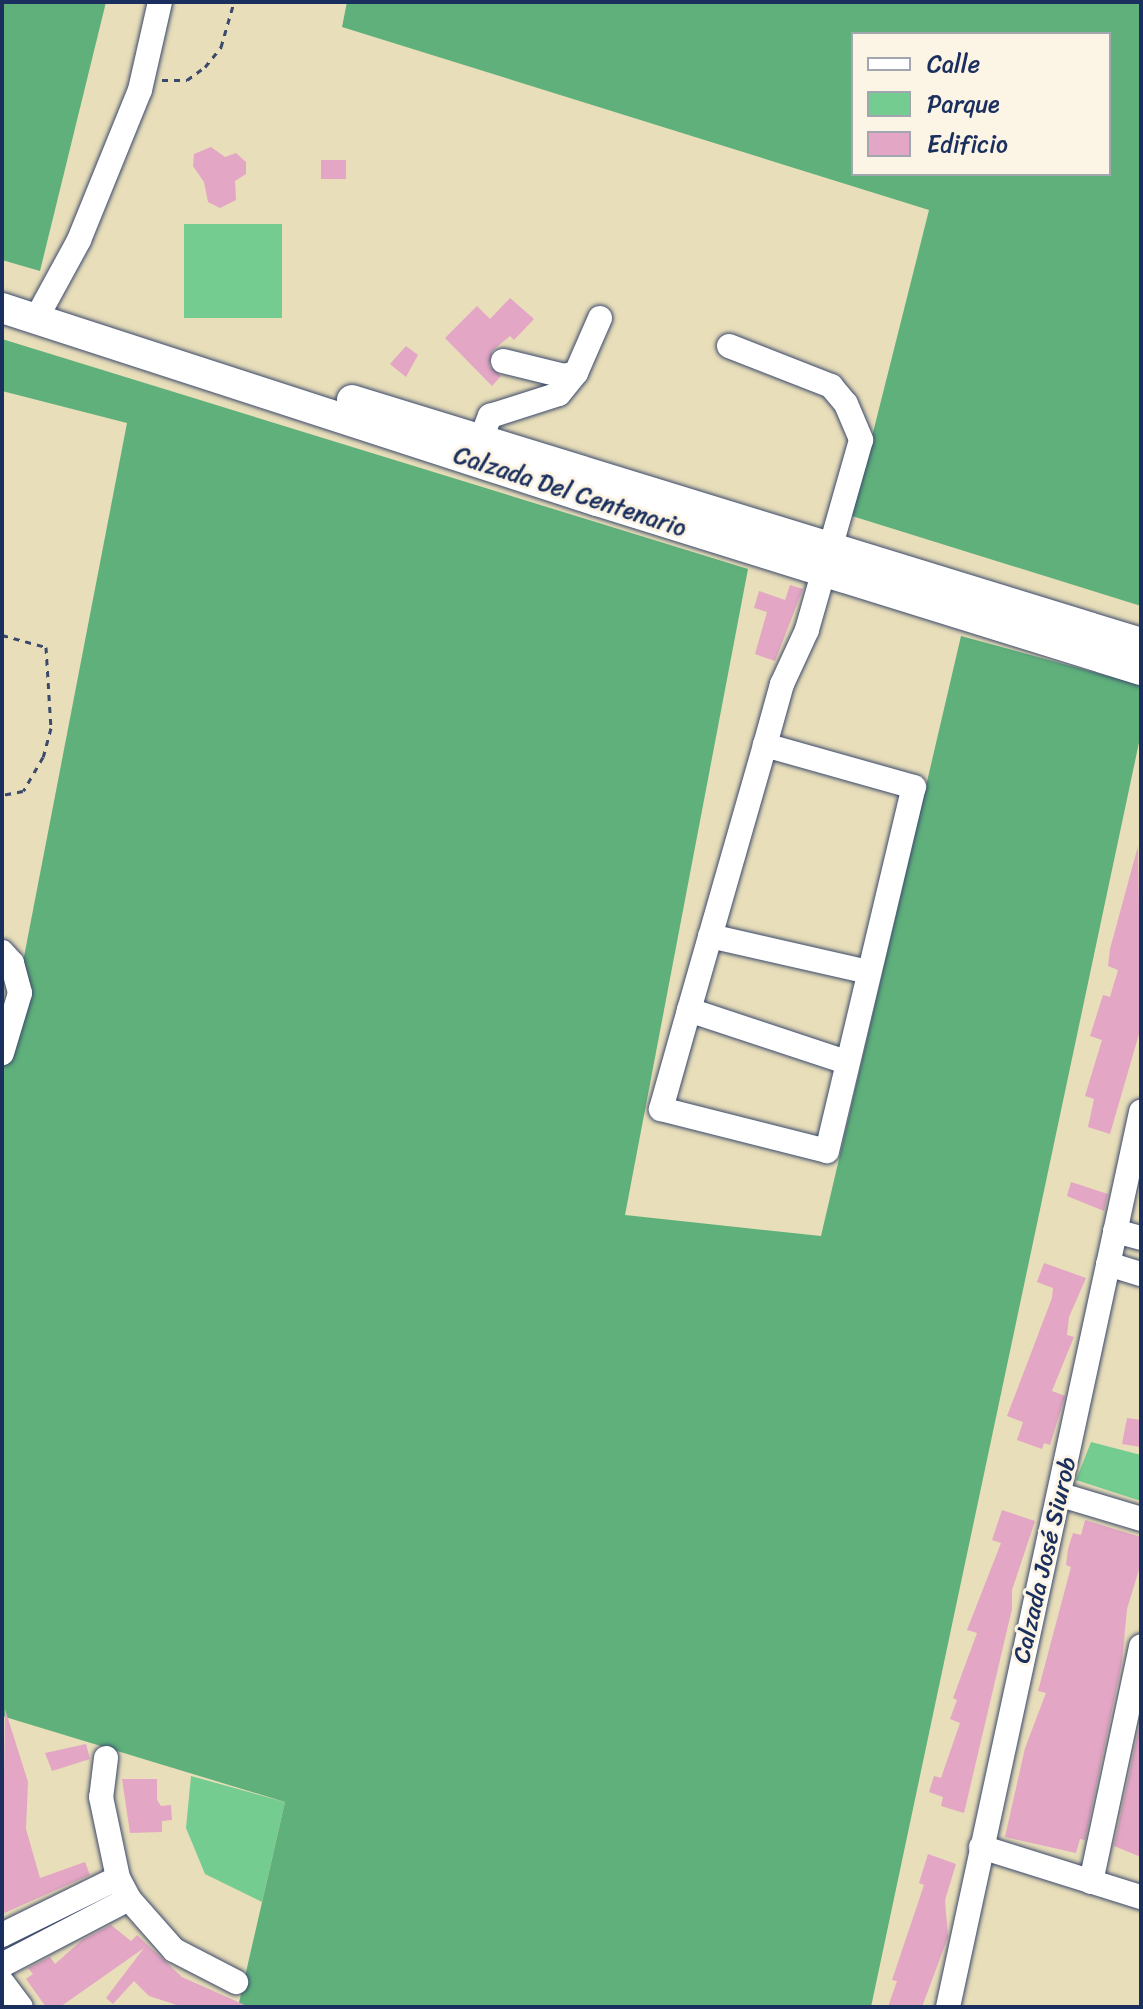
<!DOCTYPE html>
<meta charset="utf-8">
<style>
body{margin:0}
#map{position:relative;width:1143px;height:2009px;overflow:hidden;background:#e8deb9;font-family:Sriracha,sans-serif}
div>[style]{position:absolute}
[style*='--x']{left:calc(var(--x)*1px);top:calc(var(--y)*1px);width:calc(var(--w)*1px);rotate:calc(var(--a)*1deg)}
.green>*{inset:0;background:#74cc91;transform-origin:0 0}
.forest>*{inset:0;background:#5fb07b}
.building>*{inset:0;background:#e3a6c4;transform-origin:0 0}
.path>*{height:3px;margin-top:-1.5px;transform-origin:0;background:repeating-linear-gradient(90deg,#3a496c 0 6px,transparent 0 12px)}
.roads{filter:drop-shadow(0 0 2px #3a496c) drop-shadow(0 0 2px #3a496c)}
.minor>*{height:24px;margin:-12px;padding:0 12px;transform-origin:12px;border-radius:12px;background:#fff}
.major>*{height:30px;margin:-15px;padding:0 15px;transform-origin:15px;border-radius:15px;background:#fff}
span{translate:-50% -50%;white-space:nowrap;text-align:center;line-height:1.15;-webkit-text-stroke:6px #fcf5e5;paint-order:stroke}
.street-label{font-size:24px;color:#1b2f5e}
.frame{position:absolute;inset:0;border:4px solid #1b2f5e;pointer-events:none}
.legend{position:absolute;left:851px;top:32px;width:260px;height:144px;box-sizing:border-box;background:#fcf5e5;border:2px solid #a2a6af;margin:0;padding:10px 14px;list-style:none;font-size:24px;color:#1b2f5e}
.legend li{display:flex;align-items:center;gap:16px;height:40px}
.legend b{width:40px;border:2px solid #a2a6af}
</style>
<div id="map">
<div class="green">
<i style="left:184px;top:224px;width:98px;height:94px"></i>
<i style="clip-path:polygon(1091px 1442px,1141px 1455px,1141px 1501px,1076px 1480px)"></i>
<i style="clip-path:polygon(191px 1776px,285px 1802px,262px 1902px,205px 1874px,186px 1828px)"></i>
</div>
<div class="forest">
<i style="clip-path:polygon(2px 2px,106px 2px,40px 271px,2px 260px)"></i>
<i style="clip-path:polygon(evenodd,347px 2px,1141px 2px,1141px 606px,852px 516px,929px 210px,342px 27px,347px 2px,853px 34px,1109px 34px,1109px 174px,853px 174px,853px 34px)"></i>
<i style="clip-path:polygon(2px 339px,748px 569px,625px 1215px,821px 1236px,961px 636px,1141px 685px,1141px 733px,871px 2007px,238px 2007px,285px 1802px,2px 1716px,2px 1031px,17px 993px,127px 423px,2px 391px)"></i>
</div>
<div class="building">
<i style="clip-path:polygon(211px 147px,225px 157px,236px 153px,246px 162px,246px 174px,235px 181px,236px 200px,220px 208px,208px 202px,204px 182px,193px 166px,194px 154px)"></i>
<i style="left:321px;top:160px;width:25px;height:19px"></i>
<i style="clip-path:polygon(510px 298px,534px 319px,514px 340px,510px 336px,492px 351px,489px 366px,501px 376px,492px 386px,445px 338px,477px 306px,490px 319px)"></i>
<i style="clip-path:polygon(406px 346px,418px 355px,406px 377px,390px 364px)"></i>
<i style="clip-path:polygon(790px 585px,803px 589px,775px 661px,755px 654px,767px 612px,754px 608px,759px 591px,785px 600px)"></i>
<i style="clip-path:polygon(1138px 846px,1141px 1027px,1110px 1134px,1088px 1127px,1094px 1099px,1085px 1096px,1102px 1040px,1090px 1036px,1103px 995px,1110px 997px,1118px 970px,1108px 966px,1110px 949px)"></i>
<i style="clip-path:polygon(1071px 1182px,1108px 1194px,1104px 1211px,1067px 1196px)"></i>
<i style="clip-path:polygon(1044px 1263px,1086px 1278px,1069px 1317px,1067px 1335px,1074px 1337px,1052px 1391px,1065px 1396px,1063px 1403px,1050px 1445px,1044px 1443px,1042px 1449px,1017px 1440px,1023px 1422px,1007px 1416px,1052px 1298px,1053px 1288px,1037px 1282px)"></i>
<i style="clip-path:polygon(1127px 1418px,1141px 1420px,1141px 1447px,1122px 1444px)"></i>
<i style="clip-path:polygon(1002px 1510px,1035px 1521px,1012px 1590px,1012px 1609px,964px 1813px,941px 1806px,943px 1797px,929px 1792px,934px 1776px,941px 1778px,960px 1723px,950px 1719px,957px 1700px,953px 1698px,977px 1633px,967px 1630px,1001px 1543px,992px 1540px)"></i>
<i style="clip-path:polygon(1085px 1520px,1141px 1537px,1141px 1563px,1127px 1609px,1122px 1662px,1085px 1840px,1080px 1839px,1076px 1853px,1005px 1837px,1025px 1748px,1046px 1693px,1038px 1691px,1071px 1567px,1066px 1565px,1068px 1549px,1073px 1533px,1081px 1535px)"></i>
<i style="clip-path:polygon(5px 1709px,28px 1782px,26px 1829px,40px 1878px,85px 1862px,90px 1875px,2px 1914px)"></i>
<i style="clip-path:polygon(1141px 1718px,1141px 1857px,1114px 1846px)"></i>
<i style="clip-path:polygon(86px 1744px,90px 1759px,52px 1771px,45px 1753px)"></i>
<i style="clip-path:polygon(122px 1779px,157px 1779px,157px 1800px,161px 1806px,171px 1805px,172px 1820px,162px 1821px,162px 1832px,130px 1833px)"></i>
<i style="clip-path:polygon(928px 1854px,956px 1864px,945px 1900px,948px 1937px,922px 2007px,888px 2007px,897px 1981px,892px 1980px,924px 1885px,919px 1883px)"></i>
<i style="clip-path:polygon(111px 1925px,131px 1941px,137px 1935px,182px 1977px,249px 2007px,183px 2007px,149px 1996px,134px 1981px,113px 2004px,106px 1998px,144px 1948px,60px 2007px,46px 2007px,26px 1979px,33px 1974px,28px 1968px,50px 1957px,55px 1964px,82px 1940px)"></i>
</div>
<div class="path">
<i style="--x:162;--y:80;--w:25;--a:0"></i>
<i style="--x:187;--y:80;--w:22;--a:-36"></i>
<i style="--x:205;--y:67;--w:26;--a:-51"></i>
<i style="--x:221;--y:47;--w:47;--a:-73.9"></i>
<i style="--x:2;--y:635;--w:46;--a:15.3"></i>
<i style="--x:46;--y:647;--w:81;--a:86.5"></i>
<i style="--x:51;--y:728;--w:30;--a:105"></i>
<i style="--x:43;--y:757;--w:39;--a:120"></i>
<i style="--x:23;--y:791;--w:21;--a:169"></i>
</div>
<div class="roads">
<div class="minor">
<i style="--x:36;--y:319;--w:90;--a:-61.4"></i>
<i style="--x:79;--y:240;--w:162;--a:-67.9"></i>
<i style="--x:140;--y:90;--w:90;--a:-77.2"></i>
<i style="--x:729;--y:346;--w:110;--a:21.4"></i>
<i style="--x:831;--y:386;--w:23;--a:50"></i>
<i style="--x:846;--y:404;--w:39;--a:67"></i>
<i style="--x:861;--y:440;--w:198;--a:105.9"></i>
<i style="--x:807;--y:630;--w:60;--a:114.8"></i>
<i style="--x:782;--y:684;--w:63;--a:105.6"></i>
<i style="--x:765;--y:745;--w:276;--a:106"></i>
<i style="--x:689;--y:1010;--w:103;--a:105.8"></i>
<i style="--x:661;--y:1109;--w:171;--a:14.2"></i>
<i style="--x:827;--y:1151;--w:374;--a:-76.6"></i>
<i style="--x:914;--y:787;--w:155;--a:-164.3"></i>
<i style="--x:503;--y:361;--w:63;--a:13.8"></i>
<i style="--x:564;--y:376;--w:12;--a:-14"></i>
<i style="--x:576;--y:373;--w:60;--a:-66.4"></i>
<i style="--x:481;--y:439;--w:25;--a:-69"></i>
<i style="--x:490;--y:416;--w:72;--a:-17.7"></i>
<i style="--x:559;--y:394;--w:27;--a:-51"></i>
<i style="--x:710;--y:936;--w:163;--a:12.8"></i>
<i style="--x:2;--y:952;--w:15;--a:48"></i>
<i style="--x:12;--y:963;--w:31;--a:75"></i>
<i style="--x:20;--y:993;--w:63;--a:106.7"></i>
<i style="--x:689;--y:1010;--w:165;--a:18.3"></i>
<i style="--x:1115;--y:1231;--w:27;--a:15"></i>
<i style="--x:1108;--y:1264;--w:34;--a:17"></i>
<i style="--x:1061;--y:1495;--w:84;--a:16.7"></i>
<i style="--x:106;--y:1758;--w:39;--a:97"></i>
<i style="--x:101;--y:1797;--w:83;--a:78.1"></i>
<i style="--x:118;--y:1878;--w:24;--a:62"></i>
<i style="--x:129;--y:1899;--w:68;--a:48.6"></i>
<i style="--x:174;--y:1950;--w:70;--a:27.3"></i>
<i style="--x:981;--y:1847;--w:168;--a:17.4"></i>
<i style="--x:1091;--y:1882;--w:241;--a:-78"></i>
<i style="--x:2;--y:1935;--w:129;--a:-26.2"></i>
<i style="--x:2;--y:1965;--w:143;--a:-27.5"></i>
<i style="--x:2;--y:1982;--w:31;--a:53"></i>
<i style="--x:948;--y:2007;--w:916;--a:-77.83"></i>
</div>
<div class="major">
<i style="--x:2;--y:308;--w:626;--a:17.97"></i>
<i style="--x:597;--y:501;--w:570;--a:17.26"></i>
<i style="--x:352;--y:400;--w:826;--a:17.12"></i>
</div>
</div>
<div class="street-label">
<span style="left:570px;top:492px;rotate:18deg">Calzada Del Centenario</span>
<span style="left:1045px;top:1560px;rotate:-77deg">Calzada José Siurob</span>
</div>
<div class="frame"></div>
<ul class="legend">
<li><b style="height:10px;background:#fff"></b>Calle</li>
<li><b style="height:22px;background:#74cc91"></b>Parque</li>
<li><b style="height:22px;background:#e3a6c4"></b>Edificio</li>
</ul>
</div>
